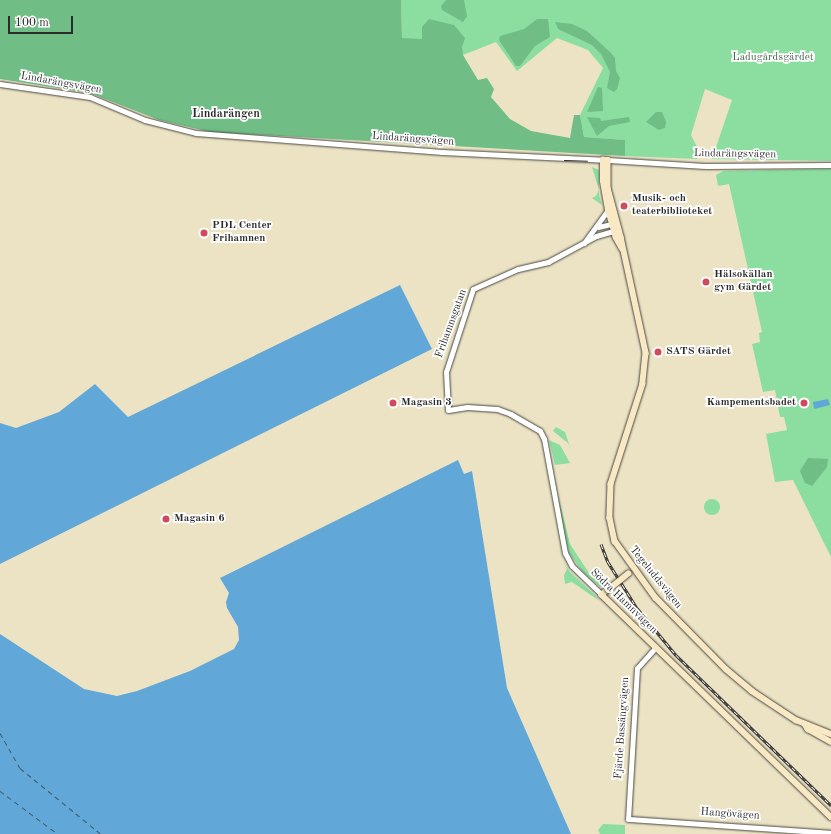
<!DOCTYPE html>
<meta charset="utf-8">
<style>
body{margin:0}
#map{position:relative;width:831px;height:834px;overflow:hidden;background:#ece3c4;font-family:"Old Standard TT",serif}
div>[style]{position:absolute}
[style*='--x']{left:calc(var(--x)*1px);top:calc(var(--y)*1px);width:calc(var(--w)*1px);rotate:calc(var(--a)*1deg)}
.green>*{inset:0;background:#8bdea0}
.round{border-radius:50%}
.forest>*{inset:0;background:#70bd86}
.water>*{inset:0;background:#61a7d7}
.ferry>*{height:1px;margin-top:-0.5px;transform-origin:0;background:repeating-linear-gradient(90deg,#415d70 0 5px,transparent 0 9px)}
.roads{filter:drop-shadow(0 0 1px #484742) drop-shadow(0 0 1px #484742)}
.tertiary>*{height:5px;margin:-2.5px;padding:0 2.5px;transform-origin:2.5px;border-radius:2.5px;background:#fff}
.secondary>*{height:5.5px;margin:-2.75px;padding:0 2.75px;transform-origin:2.75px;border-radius:2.75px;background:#f8e8c3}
.tram>*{height:1px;margin:-0.5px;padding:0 0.5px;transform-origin:0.5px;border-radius:0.5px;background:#2b2b2b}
.rail>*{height:3px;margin-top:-1.5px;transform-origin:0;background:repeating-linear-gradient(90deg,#fff 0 4.5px,#2b2b2b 0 9px);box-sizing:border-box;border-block:1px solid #2b2b2b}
.bridges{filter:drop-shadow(0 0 1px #484742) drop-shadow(0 0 1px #484742)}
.secondary-bridge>*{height:5.5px;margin:-2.75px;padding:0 2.75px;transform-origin:2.75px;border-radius:2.75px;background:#f8e8c3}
.dots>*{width:11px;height:11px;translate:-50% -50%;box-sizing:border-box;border:2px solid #fff;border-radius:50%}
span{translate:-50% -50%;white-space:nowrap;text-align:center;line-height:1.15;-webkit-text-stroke:3.5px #fff;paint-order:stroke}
.park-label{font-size:11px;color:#48614e}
.street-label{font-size:11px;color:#2b2b2b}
.poi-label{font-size:11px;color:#2b2b2b;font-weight:700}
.left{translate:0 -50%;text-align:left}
.right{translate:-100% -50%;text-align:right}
.neighbourhood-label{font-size:12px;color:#2b2b2b;font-weight:700}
.scale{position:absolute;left:8px;top:16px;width:65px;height:18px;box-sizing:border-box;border:2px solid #2b2b2b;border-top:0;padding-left:5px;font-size:12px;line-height:14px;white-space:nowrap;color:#2b2b2b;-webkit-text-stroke:3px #fff;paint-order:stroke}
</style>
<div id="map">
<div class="green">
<i style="clip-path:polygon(401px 0,831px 0,831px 161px,712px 159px,732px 100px,705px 89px,691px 135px,697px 147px,697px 159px,625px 156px,624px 140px,584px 137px,580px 115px,603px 68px,588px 50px,557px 38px,517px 71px,496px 42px,463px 55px,461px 47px,402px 38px)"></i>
<i style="clip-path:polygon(592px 167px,599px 170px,599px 195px,602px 205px,592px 198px,596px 196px,599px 190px)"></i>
<i style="clip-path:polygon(831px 169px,831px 557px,793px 480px,775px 482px,766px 434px,787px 430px,784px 417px,780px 417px,775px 390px,763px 392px,752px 344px,760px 342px,759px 333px,762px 332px,729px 184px,718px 186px,716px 175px,723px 171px)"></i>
<i style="clip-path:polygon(556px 427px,565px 432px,571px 450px,568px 443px,553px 431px)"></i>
<i style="clip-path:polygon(549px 440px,560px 445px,570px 463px,555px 465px)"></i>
<i style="clip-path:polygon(558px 495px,570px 544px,589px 573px,605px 586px,600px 587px,582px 571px,570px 554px,564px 536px)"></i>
<i class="round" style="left:704px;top:499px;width:16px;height:16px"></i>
<i style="clip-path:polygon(563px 562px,570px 572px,595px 595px,598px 600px,572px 582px,565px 584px,564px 575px,567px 569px)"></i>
<i style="clip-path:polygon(603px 824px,625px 825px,625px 834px,600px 834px,598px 830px)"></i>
</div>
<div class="forest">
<i style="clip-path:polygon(0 0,401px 0,402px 38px,422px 39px,422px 27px,429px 19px,454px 25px,465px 38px,462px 47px,463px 55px,478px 80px,487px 78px,494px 89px,491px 97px,510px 119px,531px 131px,570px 138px,574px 115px,580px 115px,584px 137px,625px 140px,625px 156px,210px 132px,159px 120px,90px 93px,0 79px)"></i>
<i style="clip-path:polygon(446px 0,464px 0,467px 16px,463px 22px,442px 10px,441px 6px)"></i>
<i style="clip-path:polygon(537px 19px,548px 19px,550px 37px,535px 46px,520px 66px,516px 66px,499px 40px,500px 36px,524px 29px)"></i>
<i style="clip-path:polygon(555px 22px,572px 24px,587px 31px,610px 52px,615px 58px,616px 71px,620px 78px,617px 89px,614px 92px,607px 88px,610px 72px,601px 54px,592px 45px,558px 29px)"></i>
<i style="clip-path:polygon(598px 87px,602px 88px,603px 111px,587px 112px)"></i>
<i style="clip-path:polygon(656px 112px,662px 112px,666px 122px,665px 128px,659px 130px,646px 122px)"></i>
<i style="clip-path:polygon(587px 117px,600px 118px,601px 121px,629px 117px,630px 122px,609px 126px,597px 136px)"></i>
<i style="clip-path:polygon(808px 458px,828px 459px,827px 467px,812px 486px,805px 483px,800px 471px)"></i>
</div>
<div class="water">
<i style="clip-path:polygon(400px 285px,432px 349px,0 564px,0 423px,16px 428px,59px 412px,95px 384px,128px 417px)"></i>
<i style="clip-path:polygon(828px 399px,830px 405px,814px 409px,813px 402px)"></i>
<i style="clip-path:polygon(458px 460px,464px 474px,472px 471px,507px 688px,571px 834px,0 834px,0 634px,84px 689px,117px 696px,137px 691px,190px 671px,234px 649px,239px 640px,238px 627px,227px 608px,226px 602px,229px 593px,220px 578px)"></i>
</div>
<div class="ferry">
<i style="--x:0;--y:733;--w:40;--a:60.3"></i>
<i style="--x:20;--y:768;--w:104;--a:39.2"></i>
<i style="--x:0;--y:791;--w:72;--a:36.6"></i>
</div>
<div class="roads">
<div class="tertiary">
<i style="--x:0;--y:84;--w:91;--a:8.2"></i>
<i style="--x:90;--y:97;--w:60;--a:22.7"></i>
<i style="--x:145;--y:120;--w:53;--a:14.3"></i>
<i style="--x:196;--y:133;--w:247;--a:4.4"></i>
<i style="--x:442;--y:152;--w:161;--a:2.8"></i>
<i style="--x:608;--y:160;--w:98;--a:3.5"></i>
<i style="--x:706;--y:166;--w:125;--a:-0.5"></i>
<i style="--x:598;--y:227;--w:13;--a:-13"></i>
<i style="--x:584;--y:243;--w:41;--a:-54"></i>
<i style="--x:602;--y:595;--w:42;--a:-136"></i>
<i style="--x:572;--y:566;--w:15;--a:-118"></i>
<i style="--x:565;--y:553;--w:116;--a:-100.4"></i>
<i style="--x:544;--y:439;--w:9;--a:-117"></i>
<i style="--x:540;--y:431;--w:34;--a:-150"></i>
<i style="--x:511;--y:414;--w:15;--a:-160"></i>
<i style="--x:497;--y:409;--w:30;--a:-176"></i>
<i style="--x:467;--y:407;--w:19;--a:171"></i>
<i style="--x:448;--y:410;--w:38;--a:-93"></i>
<i style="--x:446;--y:372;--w:87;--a:-72"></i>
<i style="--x:473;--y:289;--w:49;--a:-24"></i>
<i style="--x:518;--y:269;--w:31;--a:-13"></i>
<i style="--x:548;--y:262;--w:55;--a:-28.4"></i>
<i style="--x:596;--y:236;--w:19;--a:-16"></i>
<i style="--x:656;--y:647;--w:28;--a:132"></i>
<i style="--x:637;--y:668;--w:151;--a:93.4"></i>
<i style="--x:628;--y:819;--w:203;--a:3.9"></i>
</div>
<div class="secondary">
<i style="--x:622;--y:249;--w:13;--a:-119"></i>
<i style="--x:616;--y:238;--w:29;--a:-106"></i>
<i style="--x:608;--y:210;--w:29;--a:-100"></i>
<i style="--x:603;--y:181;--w:21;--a:-90"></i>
<i style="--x:603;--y:160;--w:5;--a:0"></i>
<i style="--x:608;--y:160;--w:28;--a:90"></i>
<i style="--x:608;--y:188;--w:51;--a:75.1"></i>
<i style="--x:621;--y:237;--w:119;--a:77.8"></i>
<i style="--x:646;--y:353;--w:31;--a:96"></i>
<i style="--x:643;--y:384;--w:105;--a:107.7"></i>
<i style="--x:611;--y:484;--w:34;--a:92"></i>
<i style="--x:610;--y:518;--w:24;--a:78"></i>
<i style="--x:615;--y:541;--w:70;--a:54.3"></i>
<i style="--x:656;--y:598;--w:100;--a:45.4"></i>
<i style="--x:726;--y:669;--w:34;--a:40"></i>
<i style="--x:752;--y:691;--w:53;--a:33.4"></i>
<i style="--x:796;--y:720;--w:38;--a:22"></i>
<i style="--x:608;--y:590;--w:8;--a:140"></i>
<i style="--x:602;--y:595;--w:319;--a:44.1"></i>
<i style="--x:805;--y:724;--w:6;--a:59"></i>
<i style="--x:808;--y:729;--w:26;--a:29"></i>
</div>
</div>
<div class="tram">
<i style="--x:564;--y:160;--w:23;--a:2"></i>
</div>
<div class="rail">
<i style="--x:601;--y:544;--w:19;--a:69"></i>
<i style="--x:608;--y:562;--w:54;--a:57.8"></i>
<i style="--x:637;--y:608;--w:61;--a:50.3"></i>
<i style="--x:676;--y:655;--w:216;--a:44.1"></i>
</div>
<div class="bridges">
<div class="secondary-bridge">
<i style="--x:608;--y:590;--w:26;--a:-39"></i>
</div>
</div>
<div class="dots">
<i style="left:624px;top:206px;background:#d1495b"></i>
<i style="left:204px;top:233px;background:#d1495b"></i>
<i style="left:706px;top:282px;background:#d1495b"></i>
<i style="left:658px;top:352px;background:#d1495b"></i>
<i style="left:393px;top:403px;background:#d1495b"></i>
<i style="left:804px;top:403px;background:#d1495b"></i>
<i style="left:166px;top:519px;background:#d1495b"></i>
</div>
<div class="park-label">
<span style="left:773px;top:58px">Ladugårdsgärdet</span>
</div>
<div class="street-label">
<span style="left:61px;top:84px;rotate:10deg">Lindarängsvägen</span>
<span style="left:413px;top:140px;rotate:4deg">Lindarängsvägen</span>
<span style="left:735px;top:155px;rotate:1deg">Lindarängsvägen</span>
<span style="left:452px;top:324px;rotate:-70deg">Frihamnsgatan</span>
<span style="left:655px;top:578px;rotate:51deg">Tegeluddsvägen</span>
<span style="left:623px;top:602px;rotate:44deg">Södra Hamnvägen</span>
<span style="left:623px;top:728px;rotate:-86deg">Fjärde Bassängvägen</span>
<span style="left:730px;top:815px;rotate:4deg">Hangövägen</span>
</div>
<div class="poi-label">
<span class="left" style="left:632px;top:206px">Musik- och<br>teaterbiblioteket</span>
<span class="left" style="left:212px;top:233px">PDL Center<br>Frihamnen</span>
<span class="left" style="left:714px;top:282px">Hälsokällan<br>gym Gärdet</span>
<span class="left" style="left:666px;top:352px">SATS Gärdet</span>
<span class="left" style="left:401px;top:403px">Magasin 3</span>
<span class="right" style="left:796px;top:403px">Kampementsbadet</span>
<span class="left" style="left:174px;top:519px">Magasin 6</span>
</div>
<div class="neighbourhood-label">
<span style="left:226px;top:115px">Lindarängen</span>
</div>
<div class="scale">100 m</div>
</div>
